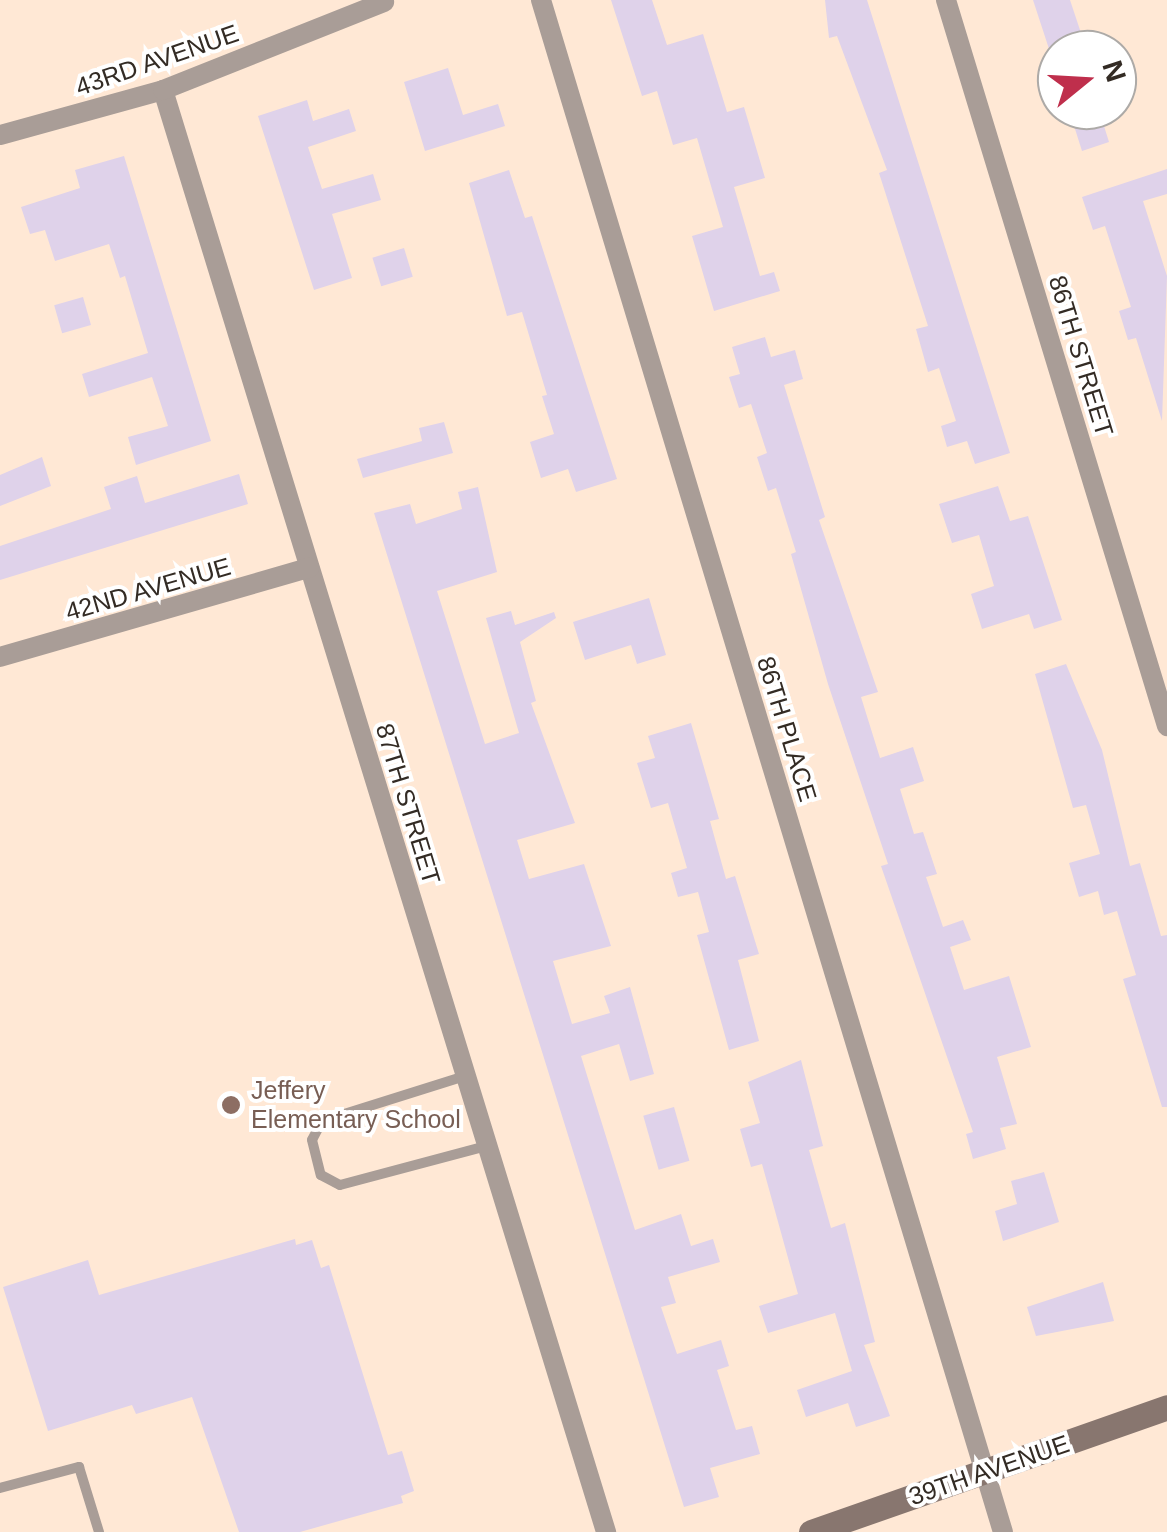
<!DOCTYPE html>
<style>
body{margin:0}
#map{position:relative;width:1167px;height:1532px;overflow:hidden;background:#ffe8d5;font-family:Arial,sans-serif}
div>[style]{position:absolute}
[style*='--x']{left:calc(var(--x)*1px);top:calc(var(--y)*1px);width:calc(var(--w)*1px);rotate:calc(var(--a)*1deg)}
.building>*{inset:0;background:#dfd2ea;transform-origin:0 0}
.service>*{height:10px;margin:-5px;padding:0 5px;transform-origin:5px;border-radius:5px;background:#a99d97}
.minor>*{height:20px;margin:-10px;padding:0 10px;transform-origin:10px;border-radius:10px;background:#a99d97}
.secondary>*{height:25px;margin:-12.5px;padding:0 12.5px;transform-origin:12.5px;border-radius:12.5px;background:#88766f}
.dots>*{width:28px;height:28px;translate:-50% -50%;box-sizing:border-box;border:5px solid #fff;border-radius:50%}
span{translate:-50% -50%;white-space:nowrap;text-align:center;line-height:1.15;-webkit-text-stroke:8px #fff;paint-order:stroke}
.street-label{font-size:25px;color:#332b24}
.education-label{font-size:25px;color:#785e54}
.left{translate:0 -50%;text-align:left}
.north{position:absolute;left:1037px;top:30px;width:100px;height:100px;box-sizing:border-box;background:#fff;border:2px solid #adaaa7;border-radius:50%;rotate:72deg;font-size:28px;font-weight:700;line-height:40px;text-align:center;color:#332b24}
.north::after{content:'';display:block;margin:auto;width:35px;height:45px;background:#bf2f4c;clip-path:polygon(50% 0,100% 100%,50% 72%,0 100%)}
</style>
<div id="map">
<div class="building">
<i style="clip-path:polygon(611px 0,652px 0,667px 45px,703px 34px,727px 112px,744px 107px,765px 178px,734px 187px,760px 276px,774px 272px,780px 291px,714px 311px,692px 236px,723px 227px,697px 138px,673px 145px,657px 91px,642px 96px)"></i>
<i style="clip-path:polygon(825px 0,867px 0,1010px 453px,975px 464px,967px 441px,947px 447px,941px 426px,956px 421px,939px 368px,928px 372px,916px 329px,928px 326px,879px 173px,887px 170px,837px 36px,829px 38px)"></i>
<i style="clip-path:polygon(1033px 0,1070px 0,1085px 45px,1051px 55px)"></i>
<i style="clip-path:polygon(448px 68px,463px 115px,498px 104px,505px 126px,425px 151px,404px 82px)"></i>
<i style="clip-path:polygon(307px 100px,313px 121px,349px 109px,356px 131px,308px 147px,322px 189px,373px 174px,381px 200px,332px 214px,352px 278px,314px 290px,258px 116px)"></i>
<i style="clip-path:polygon(1069px 110px,1099px 110px,1109px 142px,1082px 151px)"></i>
<i style="clip-path:polygon(124px 156px,211px 441px,136px 465px,128px 437px,168px 426px,152px 377px,89px 397px,82px 374px,148px 353px,125px 276px,120px 278px,109px 244px,55px 261px,45px 230px,30px 234px,21px 207px,80px 188px,75px 170px)"></i>
<i style="clip-path:polygon(1167px 169px,1167px 194px,1143px 201px,1167px 276px,1162px 421px,1136px 338px,1128px 340px,1119px 311px,1131px 307px,1105px 226px,1093px 230px,1082px 197px)"></i>
<i style="clip-path:polygon(509px 170px,525px 218px,532px 216px,617px 479px,576px 492px,568px 469px,541px 478px,530px 442px,554px 434px,542px 396px,547px 395px,522px 312px,507px 316px,469px 183px)"></i>
<i style="left:404px;top:248px;width:30px;height:33px;rotate:73deg"></i>
<i style="left:83px;top:297px;width:29px;height:30px;rotate:74deg"></i>
<i style="clip-path:polygon(765px 337px,771px 357px,795px 350px,803px 379px,784px 385px,825px 517px,819px 520px,878px 692px,861px 697px,880px 758px,913px 747px,924px 781px,900px 789px,914px 834px,923px 832px,937px 874px,926px 877px,943px 927px,963px 920px,971px 940px,950px 947px,964px 990px,1009px 976px,1031px 1047px,997px 1057px,1017px 1124px,1000px 1128px,1006px 1149px,973px 1159px,966px 1134px,973px 1132px,881px 866px,888px 864px,828px 684px,791px 554px,796px 552px,776px 488px,768px 491px,757px 457px,767px 453px,751px 404px,739px 408px,729px 377px,740px 374px,732px 347px)"></i>
<i style="clip-path:polygon(444px 422px,453px 453px,363px 478px,357px 459px,422px 441px,419px 428px)"></i>
<i style="clip-path:polygon(42px 457px,51px 486px,0 506px,0 475px)"></i>
<i style="clip-path:polygon(239px 474px,248px 504px,0 580px,0 546px,111px 509px,104px 487px,137px 476px,145px 503px)"></i>
<i style="clip-path:polygon(998px 486px,1010px 521px,1028px 516px,1062px 620px,1034px 629px,1029px 614px,982px 629px,971px 594px,994px 586px,979px 535px,952px 543px,939px 504px)"></i>
<i style="clip-path:polygon(478px 487px,497px 572px,437px 591px,485px 744px,519px 733px,486px 618px,511px 611px,515px 625px,554px 612px,556px 618px,520px 642px,536px 701px,531px 703px,575px 823px,517px 840px,529px 879px,584px 864px,611px 946px,553px 961px,572px 1024px,610px 1013px,604px 996px,630px 987px,654px 1074px,630px 1081px,619px 1044px,581px 1056px,635px 1230px,681px 1214px,691px 1246px,713px 1239px,720px 1262px,668px 1277px,676px 1303px,661px 1307px,677px 1354px,721px 1340px,729px 1366px,717px 1370px,736px 1430px,752px 1426px,760px 1454px,710px 1468px,719px 1497px,684px 1507px,374px 513px,410px 504px,416px 524px,462px 509px,458px 492px)"></i>
<i style="clip-path:polygon(649px 598px,666px 655px,637px 664px,631px 645px,585px 660px,573px 622px)"></i>
<i style="clip-path:polygon(1066px 664px,1102px 750px,1130px 866px,1140px 863px,1161px 936px,1167px 935px,1167px 1107px,1162px 1107px,1123px 979px,1136px 975px,1117px 911px,1104px 915px,1098px 891px,1079px 897px,1069px 863px,1100px 854px,1086px 805px,1073px 808px,1035px 674px)"></i>
<i style="clip-path:polygon(691px 723px,719px 819px,710px 821px,726px 879px,735px 876px,759px 954px,738px 960px,759px 1041px,729px 1050px,697px 935px,709px 932px,698px 892px,678px 897px,671px 873px,687px 868px,668px 803px,651px 808px,637px 763px,655px 758px,648px 736px)"></i>
<i style="clip-path:polygon(801px 1060px,823px 1146px,809px 1150px,831px 1228px,845px 1223px,875px 1342px,864px 1345px,890px 1416px,856px 1427px,848px 1403px,806px 1417px,797px 1390px,852px 1371px,835px 1313px,768px 1333px,759px 1306px,798px 1294px,762px 1164px,751px 1167px,740px 1129px,760px 1123px,748px 1082px)"></i>
<i style="left:674px;top:1107px;width:56px;height:32px;rotate:74deg"></i>
<i style="clip-path:polygon(1044px 1172px,1059px 1222px,1003px 1241px,995px 1211px,1017px 1204px,1011px 1181px)"></i>
<i style="clip-path:polygon(295px 1239px,296px 1245px,312px 1240px,321px 1268px,329px 1265px,388px 1455px,402px 1451px,414px 1491px,401px 1496px,403px 1503px,300px 1532px,239px 1532px,192px 1397px,136px 1414px,132px 1405px,48px 1431px,3px 1287px,88px 1260px,99px 1295px)"></i>
<i style="clip-path:polygon(1103px 1282px,1114px 1321px,1036px 1336px,1027px 1307px)"></i>
</div>
<div class="service">
<i style="--x:465;--y:1076;--w:150;--a:162.5"></i>
<i style="--x:322;--y:1121;--w:21;--a:118"></i>
<i style="--x:312;--y:1140;--w:36;--a:76"></i>
<i style="--x:321;--y:1175;--w:21;--a:28"></i>
<i style="--x:340;--y:1185;--w:152;--a:-14.9"></i>
<i style="--x:0;--y:1488;--w:82;--a:-14.9"></i>
<i style="--x:79;--y:1467;--w:68;--a:72.9"></i>
</div>
<div class="minor">
<i style="--x:541;--y:0;--w:1600;--a:73.22"></i>
<i style="--x:946;--y:0;--w:759;--a:73.07"></i>
<i style="--x:163;--y:90;--w:1509;--a:72.92"></i>
<i style="--x:0;--y:135;--w:169;--a:-15.4"></i>
<i style="--x:163;--y:90;--w:238;--a:-21.7"></i>
<i style="--x:0;--y:657;--w:322;--a:-16.1"></i>
</div>
<div class="secondary">
<i style="--x:811;--y:1532;--w:377;--a:-19.3"></i>
</div>
<div class="dots">
<i style="left:231px;top:1105px;background:#8d6e63"></i>
</div>
<div class="street-label">
<span style="left:157px;top:60px;rotate:-19deg">43RD AVENUE</span>
<span style="left:1081px;top:356px;rotate:73deg">86TH STREET</span>
<span style="left:148px;top:589px;rotate:-16deg">42ND AVENUE</span>
<span style="left:787px;top:729px;rotate:73deg">86TH PLACE</span>
<span style="left:408px;top:804px;rotate:73deg">87TH STREET</span>
<span style="left:989px;top:1470px;rotate:-19deg">39TH AVENUE</span>
</div>
<div class="education-label">
<span class="left" style="left:251px;top:1105px">Jeffery<br>Elementary School</span>
</div>
<div class="north">N</div>
</div>
